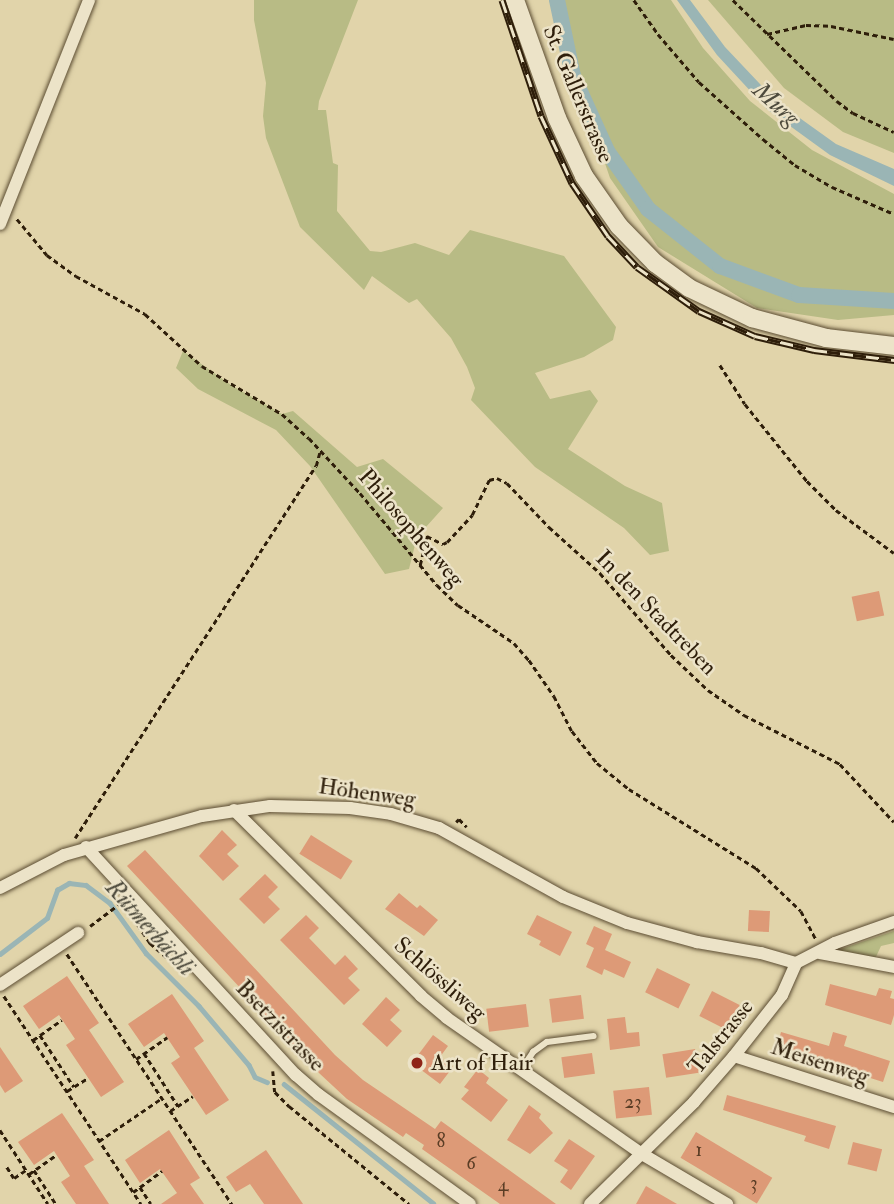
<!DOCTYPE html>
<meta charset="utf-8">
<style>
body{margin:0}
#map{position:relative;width:894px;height:1204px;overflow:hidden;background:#e1d4aa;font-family:"IM FELL Double Pica",serif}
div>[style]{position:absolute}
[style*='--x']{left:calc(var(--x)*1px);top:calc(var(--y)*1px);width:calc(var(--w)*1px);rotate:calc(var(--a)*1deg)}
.green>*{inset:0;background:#b8bb85}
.water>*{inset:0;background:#9ab5b5}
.stream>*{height:4.5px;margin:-2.25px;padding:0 2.25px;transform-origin:2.25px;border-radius:2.25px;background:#9ab5b5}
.canal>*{height:16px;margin:-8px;padding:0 8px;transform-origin:8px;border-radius:8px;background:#9ab5b5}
.building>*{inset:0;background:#dd9a77;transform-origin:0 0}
.path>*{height:2.5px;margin-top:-1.25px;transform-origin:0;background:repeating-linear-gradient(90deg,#2e1e0a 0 5px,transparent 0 8.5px)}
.roads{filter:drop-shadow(0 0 2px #5b4c32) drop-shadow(0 0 2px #5b4c32)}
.service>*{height:6px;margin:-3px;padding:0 3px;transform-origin:3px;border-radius:3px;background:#ece3c8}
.minor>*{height:12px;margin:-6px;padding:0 6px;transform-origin:6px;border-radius:6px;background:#ece3c8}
.secondary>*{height:18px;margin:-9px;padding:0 9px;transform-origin:9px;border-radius:9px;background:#ece3c8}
.rail>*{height:7px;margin-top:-3.5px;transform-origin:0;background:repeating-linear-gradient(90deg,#ece3c8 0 13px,#2e1e0a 0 26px);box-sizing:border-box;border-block:2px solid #2e1e0a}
.dots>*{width:19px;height:19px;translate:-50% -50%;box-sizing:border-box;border:4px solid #ece3c8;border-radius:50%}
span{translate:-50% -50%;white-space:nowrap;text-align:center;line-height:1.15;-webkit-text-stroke:5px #ece3c8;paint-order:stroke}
.number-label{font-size:19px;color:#5a3d25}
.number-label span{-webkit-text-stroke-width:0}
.street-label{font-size:23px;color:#2e1e0a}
.poi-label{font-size:23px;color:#2e1e0a}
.left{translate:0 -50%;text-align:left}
.water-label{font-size:24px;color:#4e4b3d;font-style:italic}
</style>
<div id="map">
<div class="green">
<i style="clip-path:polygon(254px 0,358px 0,319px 101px,318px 110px,326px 110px,333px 163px,338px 165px,337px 211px,370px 251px,381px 252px,415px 243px,449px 255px,470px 230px,564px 256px,616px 327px,613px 340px,584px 357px,535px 373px,550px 399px,590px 390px,598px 401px,568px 449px,625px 486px,662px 503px,669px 551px,650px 555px,624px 528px,535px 467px,471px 400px,475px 388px,467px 367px,451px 338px,417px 299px,409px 303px,372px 276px,364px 290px,300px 227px,266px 138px,263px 116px,266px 83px,254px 20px)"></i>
<i style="clip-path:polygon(549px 0,671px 0,703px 48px,750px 101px,812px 150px,894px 194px,894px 315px,838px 320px,757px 308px,658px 247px,610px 178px)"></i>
<i style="clip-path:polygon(708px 0,894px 0,894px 153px,843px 132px,784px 88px)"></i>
<i style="clip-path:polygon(183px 351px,231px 385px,282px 414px,293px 411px,357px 467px,383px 459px,443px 508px,417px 537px,409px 569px,385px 574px,310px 466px,276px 430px,198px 389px,176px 368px)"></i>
<i style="clip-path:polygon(894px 931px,894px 943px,881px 946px,875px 959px,835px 951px)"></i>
</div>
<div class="water">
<i style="clip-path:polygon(677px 0,690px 0,725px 47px,776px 101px,836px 144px,894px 169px,894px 186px,830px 155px,768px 110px,717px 55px)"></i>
</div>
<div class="stream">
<i style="--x:0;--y:954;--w:59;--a:-37.5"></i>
<i style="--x:47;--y:918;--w:30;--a:-70"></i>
<i style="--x:57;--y:890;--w:14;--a:-30"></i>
<i style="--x:69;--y:883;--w:17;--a:7"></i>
<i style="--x:86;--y:885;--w:30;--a:37"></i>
<i style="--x:110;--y:903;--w:62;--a:54.2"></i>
<i style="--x:146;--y:953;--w:75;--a:45"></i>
<i style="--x:199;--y:1006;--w:77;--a:49.7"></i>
<i style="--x:249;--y:1065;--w:13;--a:63"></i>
<i style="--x:255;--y:1077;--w:13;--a:23"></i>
<i style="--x:284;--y:1084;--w:191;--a:38.6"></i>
</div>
<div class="canal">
<i style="--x:557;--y:0;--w:78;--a:78.1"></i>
<i style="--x:573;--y:76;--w:82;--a:65.6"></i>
<i style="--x:607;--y:151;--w:71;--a:54.7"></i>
<i style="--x:648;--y:209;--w:92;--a:38.4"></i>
<i style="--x:720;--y:266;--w:84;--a:20.2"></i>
<i style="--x:799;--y:295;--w:95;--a:3.6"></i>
</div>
<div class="building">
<i style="left:879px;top:591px;width:25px;height:28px;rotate:78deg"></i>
<i style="clip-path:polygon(222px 830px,237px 845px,227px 854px,239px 866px,223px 881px,199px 856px)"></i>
<i style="left:311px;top:835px;width:49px;height:22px;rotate:32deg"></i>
<i style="clip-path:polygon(145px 850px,335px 1055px,363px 1080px,435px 1129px,441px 1121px,556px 1204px,500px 1204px,422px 1149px,424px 1145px,406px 1133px,403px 1137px,347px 1099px,319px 1073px,127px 866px)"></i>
<i style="clip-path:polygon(265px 874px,278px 887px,268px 897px,280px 909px,264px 924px,239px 899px)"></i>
<i style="clip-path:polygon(399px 893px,417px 908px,420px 905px,438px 920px,424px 936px,385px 909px)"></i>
<i style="left:749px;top:910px;width:21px;height:21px;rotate:3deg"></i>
<i style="clip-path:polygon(306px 915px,319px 928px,309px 938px,335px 965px,345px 955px,358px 969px,348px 978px,360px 990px,344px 1005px,280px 940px)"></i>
<i style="clip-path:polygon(537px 915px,572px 932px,560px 956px,539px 945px,541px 941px,527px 934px)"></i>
<i style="clip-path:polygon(594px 926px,612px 934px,605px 950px,631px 962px,624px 978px,604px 969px,602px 975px,586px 967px,594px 948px,586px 944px)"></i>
<i style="left:657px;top:968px;width:37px;height:27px;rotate:26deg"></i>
<i style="clip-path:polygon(67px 976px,99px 1023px,89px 1030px,124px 1082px,101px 1097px,66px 1045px,75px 1039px,59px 1015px,39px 1029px,23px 1006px)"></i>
<i style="clip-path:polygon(830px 984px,876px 996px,879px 988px,892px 991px,890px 998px,894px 999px,894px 1015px,891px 1025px,825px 1005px)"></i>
<i style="left:712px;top:991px;width:31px;height:28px;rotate:27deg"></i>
<i style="clip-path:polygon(172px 994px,204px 1041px,194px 1048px,229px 1100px,206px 1115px,171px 1063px,180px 1057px,164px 1033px,144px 1047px,128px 1024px)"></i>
<i style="left:581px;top:995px;width:24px;height:32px;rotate:83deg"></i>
<i style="clip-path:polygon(386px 997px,400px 1010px,390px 1020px,402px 1031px,387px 1047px,362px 1024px)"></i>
<i style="left:526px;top:1004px;width:23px;height:40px;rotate:83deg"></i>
<i style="clip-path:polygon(625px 1017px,627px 1033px,639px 1032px,640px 1046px,610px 1050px,607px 1019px)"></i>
<i style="clip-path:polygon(781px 1032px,829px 1046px,833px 1032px,847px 1036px,844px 1046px,890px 1061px,883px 1082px,842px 1069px,840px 1076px,827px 1072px,828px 1066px,776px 1051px)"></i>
<i style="clip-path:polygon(433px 1035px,448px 1046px,440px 1057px,453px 1067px,440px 1084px,412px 1063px)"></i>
<i style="clip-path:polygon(0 1047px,23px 1081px,5px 1093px,0 1085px)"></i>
<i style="left:695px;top:1049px;width:24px;height:33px;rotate:81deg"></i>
<i style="left:592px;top:1053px;width:21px;height:31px;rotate:82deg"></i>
<i style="clip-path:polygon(478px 1069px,489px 1078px,486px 1083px,508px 1100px,491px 1122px,461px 1099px,469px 1090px,464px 1087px)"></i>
<i style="left:649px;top:1087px;width:28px;height:36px;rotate:84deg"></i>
<i style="clip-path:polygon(727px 1095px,836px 1126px,829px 1149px,804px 1141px,806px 1136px,723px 1110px)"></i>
<i style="clip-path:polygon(529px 1105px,541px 1114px,539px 1118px,553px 1133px,530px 1154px,507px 1140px)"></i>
<i style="clip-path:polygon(62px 1113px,94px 1160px,84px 1166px,109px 1204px,76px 1204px,61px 1182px,70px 1176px,54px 1151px,34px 1165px,18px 1142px)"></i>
<i style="clip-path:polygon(169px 1130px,200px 1178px,190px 1184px,204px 1204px,161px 1204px,177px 1193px,160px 1169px,140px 1183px,125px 1160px)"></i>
<i style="left:696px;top:1132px;width:89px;height:30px;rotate:31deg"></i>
<i style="clip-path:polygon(569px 1139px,595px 1156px,571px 1190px,560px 1182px,568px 1170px,554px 1161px)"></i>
<i style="left:853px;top:1142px;width:30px;height:23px;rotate:14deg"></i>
<i style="clip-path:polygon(266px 1150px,303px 1204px,264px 1204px,250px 1184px,236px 1192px,226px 1177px)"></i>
<i style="clip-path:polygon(646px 1186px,677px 1204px,636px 1204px)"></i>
</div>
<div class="path">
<i style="--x:634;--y:0;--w:42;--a:54.8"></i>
<i style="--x:658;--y:34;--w:63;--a:49.5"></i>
<i style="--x:699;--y:82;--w:86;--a:41.7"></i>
<i style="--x:763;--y:139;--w:41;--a:39.1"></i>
<i style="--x:795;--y:165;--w:43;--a:30.7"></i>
<i style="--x:832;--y:187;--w:68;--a:23.5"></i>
<i style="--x:733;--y:0;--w:145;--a:44.2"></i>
<i style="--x:837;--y:101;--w:20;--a:37"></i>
<i style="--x:853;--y:113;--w:45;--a:24.9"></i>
<i style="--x:767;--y:34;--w:40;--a:-13"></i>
<i style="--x:806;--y:25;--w:25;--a:2"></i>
<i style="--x:831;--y:26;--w:64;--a:11.7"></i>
<i style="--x:17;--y:219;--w:47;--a:50.2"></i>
<i style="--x:47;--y:255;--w:36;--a:36"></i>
<i style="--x:76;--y:276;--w:79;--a:28.8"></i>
<i style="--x:145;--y:314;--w:77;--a:42.4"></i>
<i style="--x:202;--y:366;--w:93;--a:31"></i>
<i style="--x:282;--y:414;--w:36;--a:42"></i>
<i style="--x:309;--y:438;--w:75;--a:47.2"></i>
<i style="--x:360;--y:493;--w:120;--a:50.1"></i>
<i style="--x:437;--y:585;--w:29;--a:44"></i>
<i style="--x:458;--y:605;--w:68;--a:34.2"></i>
<i style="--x:514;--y:643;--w:23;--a:49"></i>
<i style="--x:529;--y:660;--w:44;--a:55.2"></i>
<i style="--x:554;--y:696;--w:39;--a:63"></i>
<i style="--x:572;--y:731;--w:41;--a:52"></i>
<i style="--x:597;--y:763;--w:41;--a:39.1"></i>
<i style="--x:629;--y:789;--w:150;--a:31.9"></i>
<i style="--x:756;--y:868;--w:62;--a:43.7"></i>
<i style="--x:801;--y:911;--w:32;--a:62"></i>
<i style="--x:720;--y:365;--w:46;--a:57.3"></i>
<i style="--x:745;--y:404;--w:99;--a:51.2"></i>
<i style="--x:807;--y:481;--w:41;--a:45"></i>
<i style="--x:836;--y:510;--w:72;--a:36.6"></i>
<i style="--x:420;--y:565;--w:30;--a:-76"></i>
<i style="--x:427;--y:536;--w:18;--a:27"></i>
<i style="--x:443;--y:544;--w:4;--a:-27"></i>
<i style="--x:447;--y:542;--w:37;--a:-47"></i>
<i style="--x:472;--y:515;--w:39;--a:-64"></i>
<i style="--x:489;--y:480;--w:8;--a:-14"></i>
<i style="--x:497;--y:478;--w:11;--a:27"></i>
<i style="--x:507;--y:483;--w:61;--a:46.3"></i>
<i style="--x:549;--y:527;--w:69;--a:42"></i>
<i style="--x:600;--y:573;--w:108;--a:49.1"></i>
<i style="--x:671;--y:655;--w:51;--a:43.4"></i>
<i style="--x:708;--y:690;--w:44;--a:34.8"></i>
<i style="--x:744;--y:715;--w:108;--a:27"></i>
<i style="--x:840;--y:764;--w:79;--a:47"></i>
<i style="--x:456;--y:822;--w:4;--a:-45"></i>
<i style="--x:459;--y:819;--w:11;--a:45"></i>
<i style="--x:75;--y:838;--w:443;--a:-57.1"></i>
<i style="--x:316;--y:466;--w:16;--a:-75"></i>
<i style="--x:138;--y:925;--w:22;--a:56"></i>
<i style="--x:150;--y:943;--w:30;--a:41"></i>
<i style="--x:90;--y:926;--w:39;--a:-37"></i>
<i style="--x:67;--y:954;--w:300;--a:56.6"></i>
<i style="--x:4;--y:996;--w:249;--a:56.6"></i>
<i style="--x:40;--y:1035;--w:62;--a:56.8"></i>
<i style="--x:33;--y:1040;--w:35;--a:-35"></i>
<i style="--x:144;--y:1053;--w:63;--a:57.3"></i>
<i style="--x:136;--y:1059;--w:38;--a:-35"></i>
<i style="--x:273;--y:1071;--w:21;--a:85"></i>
<i style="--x:275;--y:1092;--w:20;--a:45"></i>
<i style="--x:289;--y:1106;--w:155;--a:39.2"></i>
<i style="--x:67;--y:1091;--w:25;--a:-32"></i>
<i style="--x:170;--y:1111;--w:27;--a:-33"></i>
<i style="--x:0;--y:1130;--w:88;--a:57"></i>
<i style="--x:99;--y:1141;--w:76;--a:-34.3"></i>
<i style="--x:7;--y:1167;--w:13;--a:58"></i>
<i style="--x:14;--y:1178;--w:14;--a:-34"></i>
<i style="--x:34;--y:1170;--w:40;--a:57.1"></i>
<i style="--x:29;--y:1174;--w:33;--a:-35"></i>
<i style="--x:140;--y:1187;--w:27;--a:-36"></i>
<i style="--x:133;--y:1192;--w:9;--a:-36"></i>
<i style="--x:140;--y:1187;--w:20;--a:57"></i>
</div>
<div class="roads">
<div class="service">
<i style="--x:521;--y:1070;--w:22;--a:-56"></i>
<i style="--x:533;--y:1052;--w:17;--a:-36"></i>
<i style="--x:547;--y:1042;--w:47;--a:-7.3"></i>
</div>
<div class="minor">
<i style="--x:0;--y:224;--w:241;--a:-68.3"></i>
<i style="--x:234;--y:810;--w:264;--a:44.8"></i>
<i style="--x:421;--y:996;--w:34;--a:40"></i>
<i style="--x:447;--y:1018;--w:238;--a:34.9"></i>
<i style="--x:642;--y:1154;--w:99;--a:30.5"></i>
<i style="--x:86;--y:847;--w:310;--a:47.4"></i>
<i style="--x:296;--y:1075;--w:30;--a:41"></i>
<i style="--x:319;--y:1095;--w:186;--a:35.8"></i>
<i style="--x:0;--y:888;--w:72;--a:-27.3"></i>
<i style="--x:64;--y:855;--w:143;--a:-15.8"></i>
<i style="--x:202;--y:816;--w:69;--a:-8.4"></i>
<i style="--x:270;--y:806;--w:80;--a:1.4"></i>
<i style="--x:350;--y:808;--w:41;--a:8.3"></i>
<i style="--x:391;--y:814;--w:50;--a:16.3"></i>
<i style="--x:439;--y:828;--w:142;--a:29.1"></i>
<i style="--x:563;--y:897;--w:69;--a:22.1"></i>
<i style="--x:627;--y:923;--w:73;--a:15.2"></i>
<i style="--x:697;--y:942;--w:65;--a:9.8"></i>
<i style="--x:761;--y:953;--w:36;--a:16"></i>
<i style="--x:820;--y:953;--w:75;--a:10.7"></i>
<i style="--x:0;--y:985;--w:94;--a:-33.7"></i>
<i style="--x:734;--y:1056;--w:168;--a:17.7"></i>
<i style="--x:590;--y:1204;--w:146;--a:-44.4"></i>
<i style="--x:694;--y:1102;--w:61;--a:-49"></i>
<i style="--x:734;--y:1056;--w:78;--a:-51.8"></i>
<i style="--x:782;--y:995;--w:35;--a:-66"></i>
<i style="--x:796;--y:963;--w:44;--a:-27.1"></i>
<i style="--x:835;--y:943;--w:63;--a:-19.6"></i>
</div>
<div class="secondary">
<i style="--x:515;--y:0;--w:125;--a:70.4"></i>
<i style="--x:557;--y:118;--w:64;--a:65"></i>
<i style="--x:584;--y:176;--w:61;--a:55"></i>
<i style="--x:619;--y:226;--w:52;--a:45.8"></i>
<i style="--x:655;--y:263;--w:42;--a:36.3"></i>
<i style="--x:689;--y:288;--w:70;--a:25.5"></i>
<i style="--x:752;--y:318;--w:77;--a:15.1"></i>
<i style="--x:826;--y:338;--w:68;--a:6.7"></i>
</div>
</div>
<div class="rail">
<i style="--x:502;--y:0;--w:122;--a:71.4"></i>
<i style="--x:541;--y:116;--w:74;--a:65.2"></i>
<i style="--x:572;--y:183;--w:64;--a:55.8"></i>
<i style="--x:608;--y:236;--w:42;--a:46.9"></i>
<i style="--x:637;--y:267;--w:76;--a:35.4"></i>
<i style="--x:699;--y:311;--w:61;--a:24.1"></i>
<i style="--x:755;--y:336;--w:61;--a:13.3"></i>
<i style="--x:814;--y:350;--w:81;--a:7.1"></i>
</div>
<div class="dots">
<i style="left:417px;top:1063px;background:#8f2418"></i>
</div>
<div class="number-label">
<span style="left:633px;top:1103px">23</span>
<span style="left:441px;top:1142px">8</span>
<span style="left:699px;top:1151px">1</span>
<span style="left:471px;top:1164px">6</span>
<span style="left:754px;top:1184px">3</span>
<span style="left:503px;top:1186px">4</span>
</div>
<div class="street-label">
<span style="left:578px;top:94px;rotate:67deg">St. Gallerstrasse</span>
<span style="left:411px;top:528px;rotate:49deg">Philosophenweg</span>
<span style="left:656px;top:613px;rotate:46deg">In den Stadtreben</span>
<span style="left:367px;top:793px;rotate:8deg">Höhenweg</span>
<span style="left:440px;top:979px;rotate:41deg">Schlössliweg</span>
<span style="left:280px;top:1026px;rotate:46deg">Bsetzistrasse</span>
<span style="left:721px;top:1037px;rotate:-51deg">Talstrasse</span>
<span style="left:820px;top:1062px;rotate:18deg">Meisenweg</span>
</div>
<div class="poi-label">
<span class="left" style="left:431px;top:1063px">Art of Hair</span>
</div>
<div class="water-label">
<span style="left:776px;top:104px;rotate:41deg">Murg</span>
<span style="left:150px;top:928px;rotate:48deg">Rütmerbächli</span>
</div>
</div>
